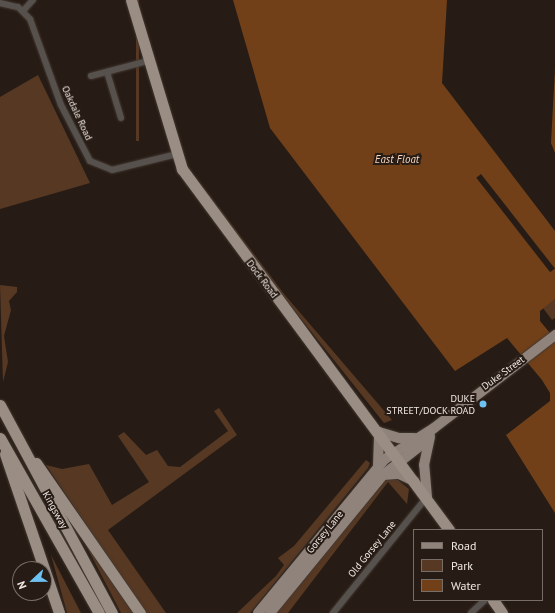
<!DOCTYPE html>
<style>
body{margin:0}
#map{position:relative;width:555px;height:613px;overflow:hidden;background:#271c15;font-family:"PT Sans",sans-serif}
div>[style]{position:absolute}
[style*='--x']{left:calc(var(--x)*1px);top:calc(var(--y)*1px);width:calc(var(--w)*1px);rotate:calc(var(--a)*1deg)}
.green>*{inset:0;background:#563823;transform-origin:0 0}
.water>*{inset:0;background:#714019}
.pier>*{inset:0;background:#271c15;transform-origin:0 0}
.roads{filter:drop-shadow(0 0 1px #433932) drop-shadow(0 0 1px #433932)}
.minor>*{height:6px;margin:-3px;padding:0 3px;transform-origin:3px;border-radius:3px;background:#57514d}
.primary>*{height:10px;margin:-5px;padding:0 5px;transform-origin:5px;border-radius:5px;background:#8f837b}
.trunk>*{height:11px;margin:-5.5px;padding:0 5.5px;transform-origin:5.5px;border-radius:5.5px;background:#9a8d84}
.dots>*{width:11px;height:11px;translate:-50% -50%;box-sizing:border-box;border:2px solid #271c15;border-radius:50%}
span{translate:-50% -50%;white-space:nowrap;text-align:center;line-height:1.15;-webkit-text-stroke:4px #271c15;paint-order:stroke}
.street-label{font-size:10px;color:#f0e8e3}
.poi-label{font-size:10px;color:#f0e8e3}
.right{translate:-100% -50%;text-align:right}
.water-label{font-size:11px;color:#f5d5bf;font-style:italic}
.legend{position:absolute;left:413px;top:529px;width:130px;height:72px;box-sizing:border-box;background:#271c15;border:1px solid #776e67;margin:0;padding:5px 7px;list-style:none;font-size:12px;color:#f0e8e3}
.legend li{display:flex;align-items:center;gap:8px;height:20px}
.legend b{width:20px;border:1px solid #776e67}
.north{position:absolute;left:12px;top:561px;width:40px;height:40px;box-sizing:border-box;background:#271c15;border:1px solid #776e67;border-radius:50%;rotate:248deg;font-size:11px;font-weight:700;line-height:16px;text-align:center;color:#f0e8e3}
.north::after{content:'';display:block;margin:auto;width:14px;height:18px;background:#6ec2f3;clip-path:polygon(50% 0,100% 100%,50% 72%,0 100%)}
</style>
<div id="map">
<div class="green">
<i style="left:136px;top:0;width:3px;height:141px"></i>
<i style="clip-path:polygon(38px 75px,90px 183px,0 209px,0 97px)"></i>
<i style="clip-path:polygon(195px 176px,284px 294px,392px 420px,384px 423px,282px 295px)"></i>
<i style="clip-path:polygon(0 285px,17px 287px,17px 292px,9px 301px,11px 310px,4px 336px,8px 362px,3px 382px)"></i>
<i style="clip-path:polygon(555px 299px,555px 318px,552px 320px,543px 308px)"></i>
<i style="clip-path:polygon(219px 408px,237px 435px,108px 530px,166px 613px,145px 613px,46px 465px,62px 469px,89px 464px,112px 505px,149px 482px,118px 436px,124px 432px,146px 455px,157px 450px,168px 466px,180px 467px,228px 431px,214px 411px)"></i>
<i style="clip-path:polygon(366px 460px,370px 463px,368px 468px,254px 608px,250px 613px,237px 613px,276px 576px,284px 565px,278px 558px,294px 546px)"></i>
<i style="clip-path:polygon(393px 476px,409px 489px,407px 504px,388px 482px,288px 613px,276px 613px,383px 481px)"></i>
<i style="clip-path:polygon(80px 534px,133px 613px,121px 613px)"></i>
<i style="clip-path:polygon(51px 555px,81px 613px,67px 613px)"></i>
</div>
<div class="water">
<i style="clip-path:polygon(233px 0,447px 0,442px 83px,555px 231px,555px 299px,540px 311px,540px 321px,555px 339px,555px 513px,506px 435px,550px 401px,550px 393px,542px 380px,507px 338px,455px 371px,270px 128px)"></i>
<i style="clip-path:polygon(555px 69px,555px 153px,551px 143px)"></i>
</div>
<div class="pier">
<i style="left:481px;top:174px;width:120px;height:6px;rotate:52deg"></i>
</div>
<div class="roads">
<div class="minor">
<i style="--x:0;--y:3;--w:18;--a:13"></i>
<i style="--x:18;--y:7;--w:17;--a:45"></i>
<i style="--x:30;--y:19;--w:91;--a:70.2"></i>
<i style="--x:61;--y:105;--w:63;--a:62.6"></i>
<i style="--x:90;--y:161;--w:24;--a:22"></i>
<i style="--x:112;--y:170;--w:67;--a:-13.8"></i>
<i style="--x:23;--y:11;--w:15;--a:-48"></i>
<i style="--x:107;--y:72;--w:48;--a:73.1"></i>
<i style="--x:91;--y:76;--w:62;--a:-14.9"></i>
<i style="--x:333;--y:613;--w:148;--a:-51"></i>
<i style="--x:471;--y:613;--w:19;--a:-43"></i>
</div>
<div class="primary">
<i style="--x:378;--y:466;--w:34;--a:-88"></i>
<i style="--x:379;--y:432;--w:21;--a:17"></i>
<i style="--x:399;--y:438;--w:15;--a:0"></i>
<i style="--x:383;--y:475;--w:16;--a:-4"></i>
<i style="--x:399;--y:474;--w:17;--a:25"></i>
<i style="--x:427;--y:497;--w:32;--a:-95"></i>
<i style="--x:424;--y:465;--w:29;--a:-78"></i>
<i style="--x:258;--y:613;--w:200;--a:-50.5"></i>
<i style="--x:385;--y:459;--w:58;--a:-32.3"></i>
<i style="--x:434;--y:428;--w:153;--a:-37.5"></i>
<i style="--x:270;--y:613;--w:178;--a:-50.7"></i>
<i style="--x:383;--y:475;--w:47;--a:-38.1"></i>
<i style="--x:420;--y:446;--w:19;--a:-54"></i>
</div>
<div class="trunk">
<i style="--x:131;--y:0;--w:177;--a:73.2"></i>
<i style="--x:182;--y:169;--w:449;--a:53.5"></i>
<i style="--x:0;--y:405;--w:236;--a:61.7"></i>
<i style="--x:0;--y:438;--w:201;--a:60.5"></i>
<i style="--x:5;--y:454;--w:168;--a:71.2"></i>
<i style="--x:36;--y:463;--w:183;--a:55.3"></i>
<i style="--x:493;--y:600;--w:16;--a:55"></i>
</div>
</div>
<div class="dots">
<i style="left:483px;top:404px;background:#6ec2f3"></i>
</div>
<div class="street-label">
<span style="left:77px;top:113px;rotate:65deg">Oakdale Road</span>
<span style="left:262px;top:279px;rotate:53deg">Dock Road</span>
<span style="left:503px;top:373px;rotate:-36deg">Duke Street</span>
<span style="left:55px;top:510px;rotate:61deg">Kingsway</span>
<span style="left:325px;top:532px;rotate:-51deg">Gorsey Lane</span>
<span style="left:372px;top:549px;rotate:-51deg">Old Gorsey Lane</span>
</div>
<div class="poi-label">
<span class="right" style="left:475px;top:404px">DUKE<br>STREET/DOCK ROAD</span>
</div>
<div class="water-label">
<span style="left:397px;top:159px">East Float</span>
</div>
<ul class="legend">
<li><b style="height:5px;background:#8f837b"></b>Road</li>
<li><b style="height:11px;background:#563823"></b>Park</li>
<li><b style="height:11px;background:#714019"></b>Water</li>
</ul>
<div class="north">N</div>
</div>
